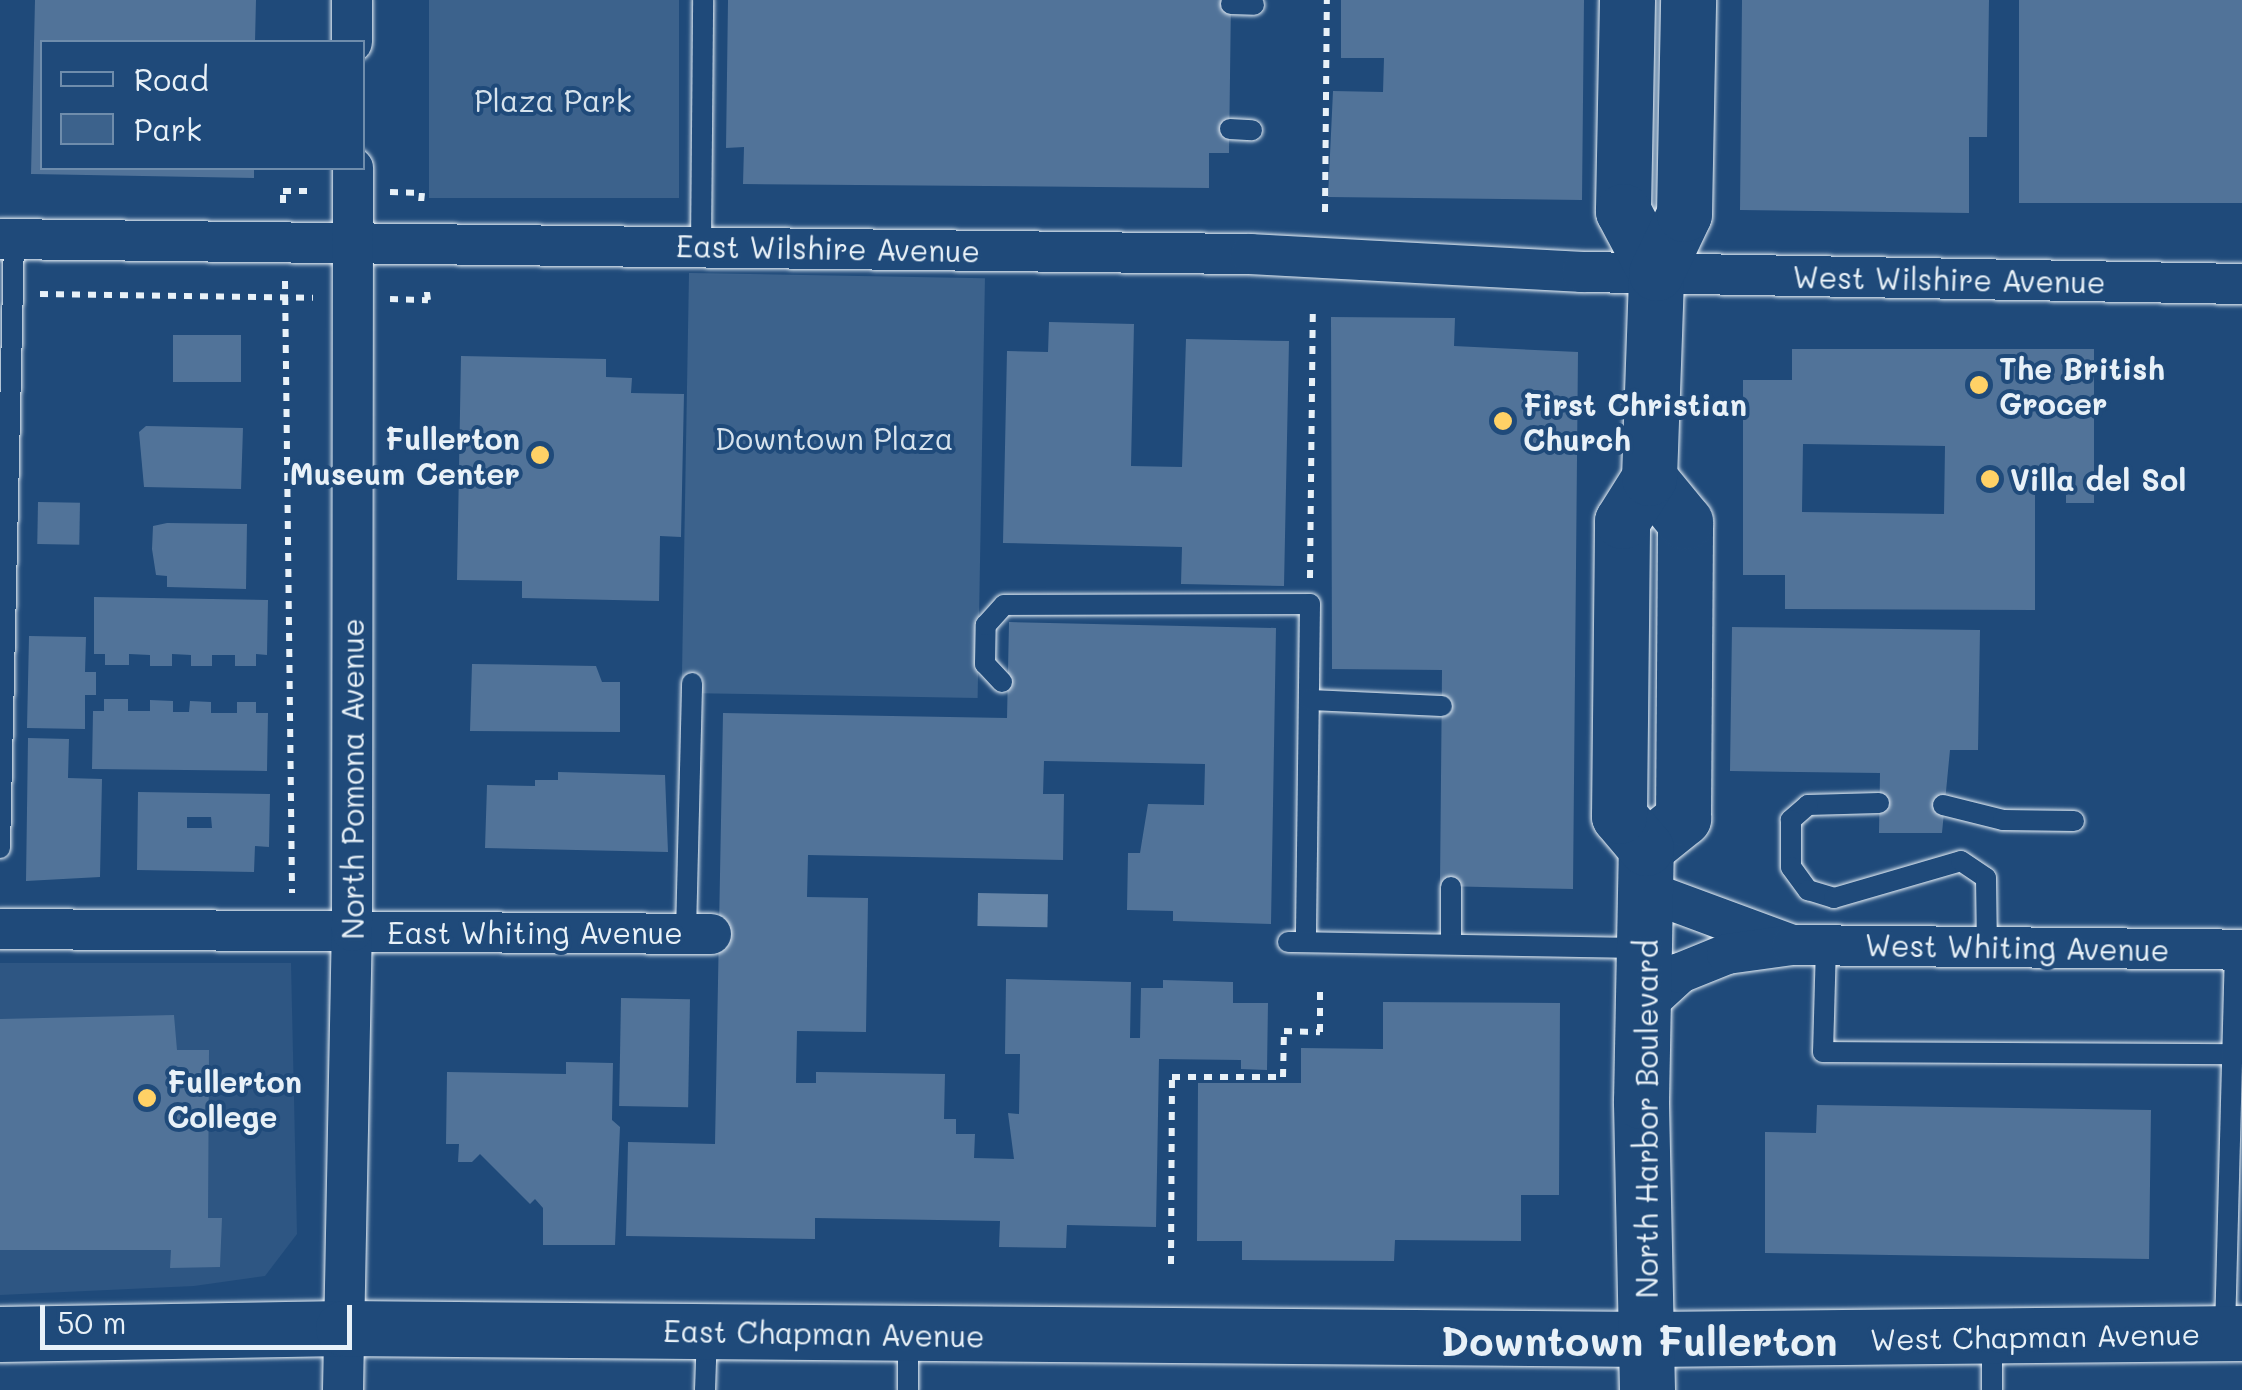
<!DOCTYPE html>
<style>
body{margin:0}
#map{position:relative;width:2242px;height:1390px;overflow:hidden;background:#1f4a7a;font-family:Mali,sans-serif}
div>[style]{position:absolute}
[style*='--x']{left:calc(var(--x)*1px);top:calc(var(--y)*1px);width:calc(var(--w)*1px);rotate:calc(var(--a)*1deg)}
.built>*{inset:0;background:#2e5683}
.green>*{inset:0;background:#3c628c;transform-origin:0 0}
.water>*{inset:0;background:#6685a7;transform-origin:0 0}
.building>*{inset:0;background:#517399;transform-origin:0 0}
.path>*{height:6px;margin-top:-3px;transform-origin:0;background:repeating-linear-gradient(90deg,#e8f1f8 0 8px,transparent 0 16px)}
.roads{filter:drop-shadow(0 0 2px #e8f1f8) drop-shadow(0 0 2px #e8f1f8)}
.lane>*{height:20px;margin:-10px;padding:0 10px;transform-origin:10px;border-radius:10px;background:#1f4a7a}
.street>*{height:40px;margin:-20px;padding:0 20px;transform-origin:20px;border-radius:20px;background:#1f4a7a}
.secondary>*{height:55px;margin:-27.5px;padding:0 27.5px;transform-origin:27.5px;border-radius:27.5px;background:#1f4a7a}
.primary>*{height:55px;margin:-27.5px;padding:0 27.5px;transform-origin:27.5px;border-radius:27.5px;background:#1f4a7a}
.dots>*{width:28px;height:28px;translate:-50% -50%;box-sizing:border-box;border:5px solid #1f4a7a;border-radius:50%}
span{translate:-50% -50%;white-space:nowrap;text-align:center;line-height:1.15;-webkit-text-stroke:8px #1f4a7a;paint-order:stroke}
.park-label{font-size:30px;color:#d7e3ed}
.street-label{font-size:30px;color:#e8f1f8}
.poi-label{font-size:30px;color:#e8f1f8;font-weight:700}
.left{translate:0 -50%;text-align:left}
.right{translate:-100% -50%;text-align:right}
.district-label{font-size:40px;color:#e8f1f8;font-weight:700}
.legend{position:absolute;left:40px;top:40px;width:325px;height:130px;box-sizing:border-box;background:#1f4a7a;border:2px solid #6f8dac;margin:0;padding:12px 18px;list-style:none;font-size:30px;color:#e8f1f8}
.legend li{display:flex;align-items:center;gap:20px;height:50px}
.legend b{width:50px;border:2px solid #6f8dac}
.scale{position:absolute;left:40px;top:1305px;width:312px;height:45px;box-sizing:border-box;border:5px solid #e8f1f8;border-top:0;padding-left:12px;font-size:30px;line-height:35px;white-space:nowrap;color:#e8f1f8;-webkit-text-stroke:8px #1f4a7a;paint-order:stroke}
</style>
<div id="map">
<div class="built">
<i style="clip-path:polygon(0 963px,291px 963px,297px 1234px,265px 1276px,194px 1286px,0 1295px)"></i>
</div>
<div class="green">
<i style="left:429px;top:0;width:250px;height:198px"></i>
<i style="left:689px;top:273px;width:296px;height:420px;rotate:1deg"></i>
</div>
<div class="water">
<i style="left:978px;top:893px;width:70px;height:33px;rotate:1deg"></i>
</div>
<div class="building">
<i style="clip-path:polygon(35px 0,256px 0,255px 42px,42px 42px,42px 168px,254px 168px,254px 178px,31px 174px)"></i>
<i style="clip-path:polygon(728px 0,1231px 0,1229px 153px,1209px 153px,1209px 188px,743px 184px,744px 147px,726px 148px)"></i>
<i style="clip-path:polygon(1341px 0,1584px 0,1582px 200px,1328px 197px,1333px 91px,1383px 92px,1384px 58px,1341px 58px)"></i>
<i style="clip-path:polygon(1742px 0,1989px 0,1987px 137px,1969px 137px,1969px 213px,1740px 210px)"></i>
<i style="left:2019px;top:0;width:223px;height:203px"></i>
<i style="clip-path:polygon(1331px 317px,1455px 318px,1454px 346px,1578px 352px,1573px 889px,1440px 886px,1442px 670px,1332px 669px)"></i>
<i style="clip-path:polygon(1049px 322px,1134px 324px,1131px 466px,1182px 467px,1186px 339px,1289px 341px,1284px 586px,1181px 584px,1182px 547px,1003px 543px,1007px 351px,1048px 352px)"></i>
<i style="left:241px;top:335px;width:47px;height:68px;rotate:90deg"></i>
<i style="clip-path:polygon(evenodd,1792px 349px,2094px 349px,2094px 503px,2066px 503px,2066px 486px,2047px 487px,2048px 473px,2035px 473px,2035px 610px,1785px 609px,1785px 575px,1743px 575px,1743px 380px,1792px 380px,1792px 349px,1803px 444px,1945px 446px,1944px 514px,1802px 512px,1803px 444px)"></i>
<i style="clip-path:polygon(461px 356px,606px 359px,606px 377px,632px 378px,631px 393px,684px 394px,681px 537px,660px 536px,659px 601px,522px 598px,522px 581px,457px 580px)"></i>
<i style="clip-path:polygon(146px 426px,243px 428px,241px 489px,144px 487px,139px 432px)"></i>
<i style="left:38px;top:502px;width:42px;height:42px;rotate:1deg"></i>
<i style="clip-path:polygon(167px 523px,247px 524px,246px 589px,167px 587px,167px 576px,156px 575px,152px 549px,153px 526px)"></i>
<i style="clip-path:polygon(94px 597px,268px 600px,267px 655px,256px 654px,256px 666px,235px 666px,235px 655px,212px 655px,212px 666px,191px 666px,191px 655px,172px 654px,172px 666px,150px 666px,150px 655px,129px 654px,129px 665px,105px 665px,105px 654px,94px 654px)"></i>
<i style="clip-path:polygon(1009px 622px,1276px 628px,1271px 924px,1173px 921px,1173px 911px,1127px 910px,1128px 853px,1140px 853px,1148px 804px,1204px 805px,1205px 764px,1044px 761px,1043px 794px,1064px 794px,1063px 860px,808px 855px,807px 897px,868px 898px,866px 1032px,797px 1031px,796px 1083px,816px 1083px,816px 1072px,945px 1074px,944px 1119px,956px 1119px,956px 1134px,975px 1134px,974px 1158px,1014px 1159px,1008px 1113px,1019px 1114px,1020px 1054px,1005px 1054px,1006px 979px,1131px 982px,1130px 1038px,1140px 1038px,1141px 988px,1163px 988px,1163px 980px,1233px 982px,1233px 1003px,1268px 1003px,1267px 1070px,1241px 1069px,1241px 1060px,1159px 1059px,1156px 1227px,1067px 1225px,1066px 1248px,999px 1247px,1000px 1221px,815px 1218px,815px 1239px,626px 1236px,628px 1142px,715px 1144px,723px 713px,1007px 718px)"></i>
<i style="clip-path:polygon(1732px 627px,1980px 630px,1978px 750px,1950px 750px,1942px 833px,1879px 833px,1880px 773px,1730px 771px)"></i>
<i style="clip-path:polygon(29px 636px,86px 637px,85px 672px,96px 672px,96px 695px,85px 695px,85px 729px,27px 728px)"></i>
<i style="clip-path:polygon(472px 664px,596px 666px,602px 682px,620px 682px,620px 732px,470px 731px)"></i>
<i style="clip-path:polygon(104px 699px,128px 699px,128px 711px,150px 711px,150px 700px,173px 701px,173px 712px,189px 712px,190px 701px,211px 702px,211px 713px,237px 713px,237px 702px,256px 702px,256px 713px,268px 713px,267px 771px,92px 769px,93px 711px,104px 711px)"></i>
<i style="clip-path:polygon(28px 738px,69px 739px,68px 778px,102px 779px,100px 877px,26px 881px)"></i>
<i style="clip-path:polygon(558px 772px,665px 775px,668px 852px,485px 848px,487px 785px,535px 786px,535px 780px,558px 780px)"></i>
<i style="clip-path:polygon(evenodd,138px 792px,270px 794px,269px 847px,255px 846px,254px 872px,137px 870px,138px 792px,187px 817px,211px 817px,212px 828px,187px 828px,187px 817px)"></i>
<i style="left:621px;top:998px;width:69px;height:108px;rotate:1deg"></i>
<i style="clip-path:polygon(1383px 1002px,1560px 1003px,1559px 1195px,1521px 1195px,1521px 1241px,1395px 1240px,1394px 1261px,1242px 1260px,1242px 1241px,1197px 1241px,1198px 1083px,1301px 1083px,1301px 1048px,1383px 1049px)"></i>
<i style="clip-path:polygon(174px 1015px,177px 1050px,209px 1050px,208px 1218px,222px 1218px,220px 1267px,170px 1268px,171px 1250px,0 1250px,0 1019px)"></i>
<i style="clip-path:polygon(566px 1062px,613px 1063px,612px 1120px,620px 1127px,615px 1245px,543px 1245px,543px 1208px,535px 1199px,530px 1204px,480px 1154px,472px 1162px,458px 1162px,459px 1144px,446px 1144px,447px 1072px,566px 1074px)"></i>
<i style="clip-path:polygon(1817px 1105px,2151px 1110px,2149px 1259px,1765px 1253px,1765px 1132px,1816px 1133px)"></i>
</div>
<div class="path">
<i style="--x:390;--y:192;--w:32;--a:2"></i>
<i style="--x:422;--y:193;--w:10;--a:96"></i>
<i style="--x:283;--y:203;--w:12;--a:-90"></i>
<i style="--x:283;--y:191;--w:30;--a:0"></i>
<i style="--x:1325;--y:212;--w:212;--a:-89.5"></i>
<i style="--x:285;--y:281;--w:612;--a:89.34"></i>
<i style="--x:40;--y:294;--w:273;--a:0.8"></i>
<i style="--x:390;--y:299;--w:38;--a:2"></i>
<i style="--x:428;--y:300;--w:15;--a:-98"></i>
<i style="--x:1310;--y:578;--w:270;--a:-89.4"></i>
<i style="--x:1171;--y:1264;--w:187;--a:-89.7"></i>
<i style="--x:1172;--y:1077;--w:111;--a:0"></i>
<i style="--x:1283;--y:1077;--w:46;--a:-88.8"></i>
<i style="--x:1284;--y:1031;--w:36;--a:2"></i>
<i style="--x:1320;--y:1032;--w:45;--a:-90"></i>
</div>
<div class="roads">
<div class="lane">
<i style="--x:1231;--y:4;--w:23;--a:2"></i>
<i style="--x:1230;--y:129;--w:22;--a:3"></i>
<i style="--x:701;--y:246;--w:246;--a:-89.5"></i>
<i style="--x:1002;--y:682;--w:25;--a:-133"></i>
<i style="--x:985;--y:664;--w:39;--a:-89"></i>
<i style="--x:986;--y:625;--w:27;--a:-48"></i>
<i style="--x:1004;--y:605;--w:306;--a:-0.2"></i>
<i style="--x:1310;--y:604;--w:338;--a:90.7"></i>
<i style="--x:1310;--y:700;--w:132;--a:2.6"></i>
<i style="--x:1879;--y:803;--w:71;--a:178.4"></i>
<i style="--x:1808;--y:805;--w:23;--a:139"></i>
<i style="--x:1791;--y:820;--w:47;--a:90"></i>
<i style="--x:1791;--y:867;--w:29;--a:54"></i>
<i style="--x:1808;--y:890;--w:27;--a:17"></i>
<i style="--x:1834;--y:898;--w:132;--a:-16.2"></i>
<i style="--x:1961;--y:861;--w:30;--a:34"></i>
<i style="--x:1986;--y:878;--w:69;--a:89.2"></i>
<i style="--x:1943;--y:805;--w:62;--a:14"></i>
<i style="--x:2003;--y:820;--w:71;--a:0.8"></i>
<i style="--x:0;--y:848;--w:609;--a:-88.68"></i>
<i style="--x:1451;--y:887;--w:57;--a:90"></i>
<i style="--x:686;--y:933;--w:250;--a:-88.6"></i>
<i style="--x:1288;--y:942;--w:354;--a:1"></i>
<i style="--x:1826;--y:945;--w:107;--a:91.6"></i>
<i style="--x:1823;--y:1052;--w:409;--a:0.3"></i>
<i style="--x:2225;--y:1331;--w:381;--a:-88.5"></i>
<i style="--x:705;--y:1390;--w:58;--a:-88"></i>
<i style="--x:908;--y:1390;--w:54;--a:-90"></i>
<i style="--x:1992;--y:1390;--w:51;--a:-90"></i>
</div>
<div class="street">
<i style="--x:352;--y:0;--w:42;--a:90"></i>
<i style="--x:0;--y:239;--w:1251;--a:0.69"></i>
<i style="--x:1251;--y:254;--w:331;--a:3.1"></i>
<i style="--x:1582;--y:272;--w:660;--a:1.04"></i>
<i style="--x:1646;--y:891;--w:156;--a:20.3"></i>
<i style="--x:0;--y:929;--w:711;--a:0.4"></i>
<i style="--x:1643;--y:1007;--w:50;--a:-42.6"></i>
<i style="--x:1680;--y:973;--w:51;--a:-22"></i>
<i style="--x:1727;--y:954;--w:66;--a:-7.9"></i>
<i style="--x:1792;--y:945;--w:450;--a:0.6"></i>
<i style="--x:343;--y:1390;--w:459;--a:-88.9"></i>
<i style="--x:352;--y:931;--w:763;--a:-89.92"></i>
</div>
<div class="secondary">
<i style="--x:0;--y:1334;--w:343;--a:-1"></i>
<i style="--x:343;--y:1328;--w:1305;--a:0.48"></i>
<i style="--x:1648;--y:1339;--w:594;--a:-0.58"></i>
</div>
<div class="primary">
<i style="--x:1627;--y:0;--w:211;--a:91.1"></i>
<i style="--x:1623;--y:211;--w:70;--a:62"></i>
<i style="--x:1646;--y:848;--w:48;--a:-39"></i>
<i style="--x:1683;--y:818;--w:296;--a:-89.6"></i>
<i style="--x:1685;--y:522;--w:57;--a:-129.3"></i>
<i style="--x:1647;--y:1390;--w:289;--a:-91.2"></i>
<i style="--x:1641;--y:1101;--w:253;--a:-88.9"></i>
<i style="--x:1646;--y:848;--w:42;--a:-130.2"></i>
<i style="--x:1619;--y:816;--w:295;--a:-89.4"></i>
<i style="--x:1622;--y:521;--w:51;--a:-57.9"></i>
<i style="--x:1649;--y:478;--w:205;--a:-88"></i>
<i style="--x:1656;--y:273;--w:65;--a:-64.6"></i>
<i style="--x:1684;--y:214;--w:214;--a:-88.9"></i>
</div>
</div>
<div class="dots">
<i style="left:1979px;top:385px;background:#ffd166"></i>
<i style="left:1503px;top:421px;background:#ffd166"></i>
<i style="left:540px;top:455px;background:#ffd166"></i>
<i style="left:1990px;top:479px;background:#ffd166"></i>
<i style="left:147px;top:1098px;background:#ffd166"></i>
</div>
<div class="park-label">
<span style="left:553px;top:100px">Plaza Park</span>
<span style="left:834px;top:438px">Downtown Plaza</span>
</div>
<div class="street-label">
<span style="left:828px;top:248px;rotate:1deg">East Wilshire Avenue</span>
<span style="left:1949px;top:279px;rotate:1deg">West Wilshire Avenue</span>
<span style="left:352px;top:779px;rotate:-90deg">North Pomona Avenue</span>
<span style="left:535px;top:932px">East Whiting Avenue</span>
<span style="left:2017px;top:947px;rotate:1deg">West Whiting Avenue</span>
<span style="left:1646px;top:1119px;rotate:-90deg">North Harbor Boulevard</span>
<span style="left:824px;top:1333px;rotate:1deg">East Chapman Avenue</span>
<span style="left:2035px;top:1336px;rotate:-1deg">West Chapman Avenue</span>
</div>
<div class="poi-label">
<span class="left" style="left:1999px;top:385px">The British<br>Grocer</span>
<span class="left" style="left:1523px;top:421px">First Christian<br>Church</span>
<span class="right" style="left:520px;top:455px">Fullerton<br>Museum Center</span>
<span class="left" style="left:2010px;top:479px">Villa del Sol</span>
<span class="left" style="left:167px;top:1098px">Fullerton<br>College</span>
</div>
<div class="district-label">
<span style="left:1639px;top:1340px">Downtown Fullerton</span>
</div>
<ul class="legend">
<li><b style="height:12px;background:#1f4a7a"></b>Road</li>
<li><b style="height:28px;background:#3c628c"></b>Park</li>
</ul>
<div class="scale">50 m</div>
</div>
